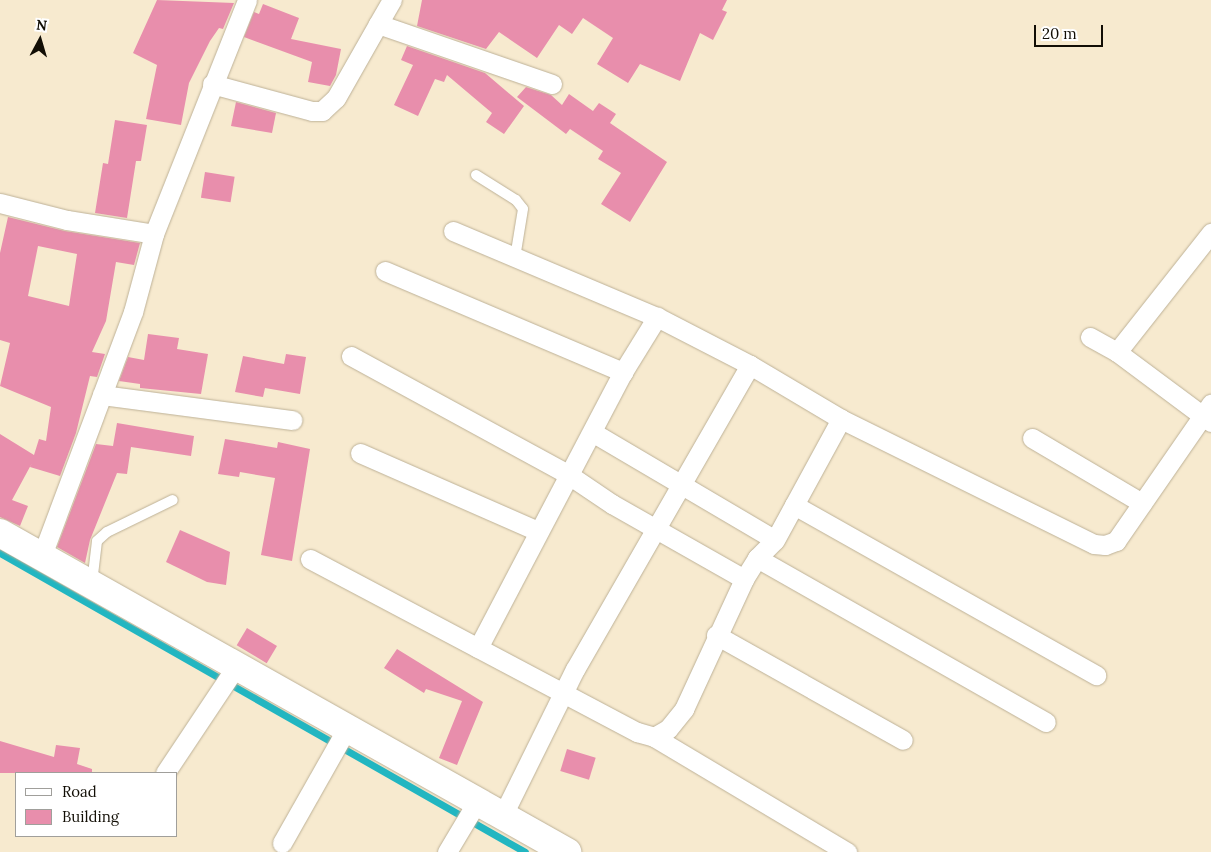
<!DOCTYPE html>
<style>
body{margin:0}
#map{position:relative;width:1211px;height:852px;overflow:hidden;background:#f7eacf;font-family:Lora,serif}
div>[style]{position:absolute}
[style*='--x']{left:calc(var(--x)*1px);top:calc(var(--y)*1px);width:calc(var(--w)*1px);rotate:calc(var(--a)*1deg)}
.stream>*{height:7px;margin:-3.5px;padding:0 3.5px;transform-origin:3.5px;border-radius:3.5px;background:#22b6c1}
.building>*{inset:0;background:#e88eac;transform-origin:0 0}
.roads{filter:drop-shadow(0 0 1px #bdb197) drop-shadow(0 0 1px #bdb197)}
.lane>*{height:10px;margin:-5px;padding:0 5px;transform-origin:5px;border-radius:5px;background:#fff}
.street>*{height:19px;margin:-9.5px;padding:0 9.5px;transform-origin:9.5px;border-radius:9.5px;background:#fff}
.secondary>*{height:28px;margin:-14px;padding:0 14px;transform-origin:14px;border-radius:14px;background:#fff}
span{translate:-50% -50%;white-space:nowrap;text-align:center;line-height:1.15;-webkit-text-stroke:5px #fff;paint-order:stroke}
.legend{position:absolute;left:15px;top:772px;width:162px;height:65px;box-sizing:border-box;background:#fff;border:1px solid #a09f9b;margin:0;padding:6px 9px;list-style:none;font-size:15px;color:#120e05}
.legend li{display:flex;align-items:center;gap:10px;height:25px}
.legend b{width:25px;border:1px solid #a09f9b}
.north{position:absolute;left:15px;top:15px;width:50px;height:50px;-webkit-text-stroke:4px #fff;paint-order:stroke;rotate:6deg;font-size:14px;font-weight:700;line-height:20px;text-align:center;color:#120e05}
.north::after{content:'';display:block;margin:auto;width:18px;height:22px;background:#120e05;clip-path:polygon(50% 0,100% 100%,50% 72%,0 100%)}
.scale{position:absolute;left:1034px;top:25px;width:69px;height:22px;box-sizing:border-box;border:2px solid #120e05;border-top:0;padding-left:6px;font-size:15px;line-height:18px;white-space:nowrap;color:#120e05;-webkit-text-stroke:4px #fff;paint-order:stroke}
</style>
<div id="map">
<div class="stream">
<i style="--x:0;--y:553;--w:604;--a:29.66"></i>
</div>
<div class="building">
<i style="clip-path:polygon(157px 0,234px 3px,223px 29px,219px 28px,210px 41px,189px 83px,181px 125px,146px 119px,157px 65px,133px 53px)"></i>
<i style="clip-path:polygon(422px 0,727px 0,722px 10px,727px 12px,713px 40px,700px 33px,680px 81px,640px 64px,628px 83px,597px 64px,613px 38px,583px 18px,572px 34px,559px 25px,537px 58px,499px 32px,486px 49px,417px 26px)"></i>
<i style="clip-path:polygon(263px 4px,299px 18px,291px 39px,341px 49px,336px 75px,330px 86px,308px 82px,312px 62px,244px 37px,254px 12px,259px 14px)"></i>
<i style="clip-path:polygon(407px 46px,485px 73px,524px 106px,504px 134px,486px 122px,492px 113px,447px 75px,444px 82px,435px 79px,418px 116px,394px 105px,413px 65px,401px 60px)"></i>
<i style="clip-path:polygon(526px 87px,551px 95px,562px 105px,569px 94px,593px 111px,599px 103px,616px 114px,610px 123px,667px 162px,630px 222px,601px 204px,621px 173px,598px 159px,603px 151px,570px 129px,566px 134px,517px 97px)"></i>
<i style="clip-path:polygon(236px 102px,276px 113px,272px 133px,231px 126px)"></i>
<i style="clip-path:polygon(115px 120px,147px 125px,141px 161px,136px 161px,127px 218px,95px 213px,103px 163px,108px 164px)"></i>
<i style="left:205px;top:172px;width:30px;height:26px;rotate:9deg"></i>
<i style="clip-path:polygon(evenodd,8px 217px,65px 231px,140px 243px,134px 265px,116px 262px,106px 321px,92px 352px,105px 354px,97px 377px,90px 376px,76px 433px,60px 476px,30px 467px,32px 463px,12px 500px,28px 506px,20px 526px,0 517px,0 434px,34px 455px,39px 439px,46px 441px,51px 407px,0 386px,10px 343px,0 340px,0 253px,8px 217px,38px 246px,77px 254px,69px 306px,28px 296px,38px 246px)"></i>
<i style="clip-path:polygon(148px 334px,179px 338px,177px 349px,208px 354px,201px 394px,140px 388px,140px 384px,119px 381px,128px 357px,144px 360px)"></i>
<i style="clip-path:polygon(286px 354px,306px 357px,300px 394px,265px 388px,263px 397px,235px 392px,243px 356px,284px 364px)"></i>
<i style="clip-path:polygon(117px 423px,194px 436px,191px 456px,131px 447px,127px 474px,117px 473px,90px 540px,85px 563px,57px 547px,96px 444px,113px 446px)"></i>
<i style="clip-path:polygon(225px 439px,277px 448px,278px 442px,310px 449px,292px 561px,261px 555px,275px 478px,240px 472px,239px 477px,218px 474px)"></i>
<i style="clip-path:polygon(180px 530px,230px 552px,226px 585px,207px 582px,166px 562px)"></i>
<i style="left:247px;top:628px;width:35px;height:20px;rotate:31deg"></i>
<i style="clip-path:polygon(397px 649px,483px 702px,457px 765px,439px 758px,462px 701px,426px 689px,424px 693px,384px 668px)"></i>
<i style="clip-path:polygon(0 741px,54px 757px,56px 745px,80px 748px,77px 764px,92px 769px,92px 773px,0 773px)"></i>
<i style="left:567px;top:749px;width:30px;height:23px;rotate:17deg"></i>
</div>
<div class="roads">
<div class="lane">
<i style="--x:476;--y:175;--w:47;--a:32"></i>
<i style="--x:516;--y:200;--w:11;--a:52"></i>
<i style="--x:523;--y:209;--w:50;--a:99.3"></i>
<i style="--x:92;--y:583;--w:42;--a:-83.2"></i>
<i style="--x:97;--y:541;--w:13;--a:-42"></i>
<i style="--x:107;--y:532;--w:73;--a:-25.9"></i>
</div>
<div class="street">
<i style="--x:378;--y:24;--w:28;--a:-60"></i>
<i style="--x:212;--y:84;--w:104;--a:15.1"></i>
<i style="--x:312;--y:111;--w:10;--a:0"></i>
<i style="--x:322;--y:111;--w:19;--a:-43"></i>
<i style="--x:336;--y:98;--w:85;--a:-60.4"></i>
<i style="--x:378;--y:24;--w:184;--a:19"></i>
<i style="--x:0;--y:203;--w:69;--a:14.2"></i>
<i style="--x:67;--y:220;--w:88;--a:9.1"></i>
<i style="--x:453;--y:231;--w:221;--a:22.9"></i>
<i style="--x:657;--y:317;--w:105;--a:27.3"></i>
<i style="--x:750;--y:365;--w:351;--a:119.9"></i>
<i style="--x:575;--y:669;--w:165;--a:116.3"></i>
<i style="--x:385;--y:271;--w:259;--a:23"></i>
<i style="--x:1090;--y:337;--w:31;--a:29"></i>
<i style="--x:1117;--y:352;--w:117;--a:36.7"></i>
<i style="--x:1117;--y:352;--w:152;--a:-51.7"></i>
<i style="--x:351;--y:356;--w:248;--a:28.6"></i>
<i style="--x:569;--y:475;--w:52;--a:34"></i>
<i style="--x:612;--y:504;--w:152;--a:29.6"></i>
<i style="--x:102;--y:395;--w:192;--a:7.5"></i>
<i style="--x:841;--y:419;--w:282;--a:26.3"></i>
<i style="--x:1094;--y:544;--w:11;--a:5"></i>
<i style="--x:1105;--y:545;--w:12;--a:-20"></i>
<i style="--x:1116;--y:541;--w:167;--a:-55.3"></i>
<i style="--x:592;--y:432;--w:212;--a:30.5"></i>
<i style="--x:1032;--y:438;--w:128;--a:30.6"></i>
<i style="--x:360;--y:453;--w:194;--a:23.7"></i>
<i style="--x:794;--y:505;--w:347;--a:29.4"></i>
<i style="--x:41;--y:558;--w:263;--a:-69.5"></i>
<i style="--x:133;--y:312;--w:81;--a:-74.9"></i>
<i style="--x:154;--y:234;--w:252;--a:-68.3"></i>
<i style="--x:757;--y:558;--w:332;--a:29.6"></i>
<i style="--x:310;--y:559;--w:370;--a:27.9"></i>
<i style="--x:637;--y:732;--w:18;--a:16"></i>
<i style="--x:654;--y:737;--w:16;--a:-30"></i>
<i style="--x:668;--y:729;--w:26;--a:-51"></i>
<i style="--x:684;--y:709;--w:143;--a:-65.2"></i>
<i style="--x:744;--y:579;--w:25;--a:-58"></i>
<i style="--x:757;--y:558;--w:25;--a:-45"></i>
<i style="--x:775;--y:540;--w:138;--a:-61.4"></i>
<i style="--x:841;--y:419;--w:106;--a:-149.3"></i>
<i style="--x:716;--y:635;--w:214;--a:29.3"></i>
<i style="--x:478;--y:648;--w:312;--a:-62.3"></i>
<i style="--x:623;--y:372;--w:65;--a:-58.3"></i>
<i style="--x:654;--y:737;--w:225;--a:30.8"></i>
<i style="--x:165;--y:773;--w:130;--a:-56.3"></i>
<i style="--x:282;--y:843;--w:132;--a:-60.5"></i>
<i style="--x:447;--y:852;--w:61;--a:-59.2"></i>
</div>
<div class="secondary">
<i style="--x:0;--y:533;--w:651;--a:29.36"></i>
</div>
</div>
<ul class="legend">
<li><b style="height:6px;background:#fff"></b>Road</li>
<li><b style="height:14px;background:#e88eac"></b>Building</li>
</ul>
<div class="north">N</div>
<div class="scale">20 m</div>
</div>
